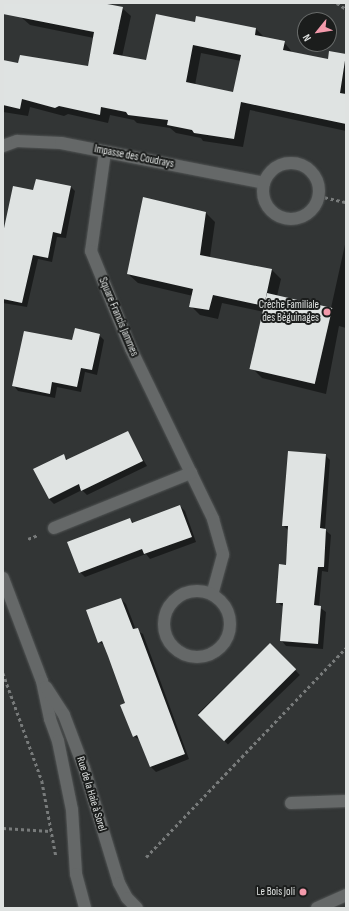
<!DOCTYPE html>
<meta charset="utf-8">
<style>
body{margin:0}
#map{position:relative;width:349px;height:911px;overflow:hidden;background:#323535;font-family:"Sofia Sans Condensed",sans-serif}
div>[style]{position:absolute}
[style*='--x']{left:calc(var(--x)*1px);top:calc(var(--y)*1px);width:calc(var(--w)*1px);rotate:calc(var(--a)*1deg)}
.shadow>*{inset:0;background:#0007;transform-origin:0 0}
.building>*{inset:0;background:#dfe3e2;transform-origin:0 0}
.path>*{height:2.5px;margin-top:-1.25px;transform-origin:0;background:repeating-linear-gradient(90deg,#787b7b 0 3px,transparent 0 6px)}
.roads{filter:drop-shadow(0 0 1px #515454) drop-shadow(0 0 1px #515454)}
.minor>*{height:12px;margin:-6px;padding:0 6px;transform-origin:6px;border-radius:6px;background:#656868}
.minor>.ring{margin:-6px;padding:0;box-sizing:content-box;background:none;border:12px solid #656868;border-radius:50%}
.dots>*{width:11px;height:11px;translate:-50% -50%;box-sizing:border-box;border:2px solid #1b1d1c;border-radius:50%}
span{translate:-50% -50%;white-space:nowrap;text-align:center;line-height:1.15;-webkit-text-stroke:4px #1b1d1c;paint-order:stroke}
.street-label{font-size:11px;color:#dfe2e1}
.poi-label{font-size:11px;color:#dfe2e1}
.right{translate:-100% -50%;text-align:right}
.frame{position:absolute;inset:0;border:4px solid #dfe2e1;pointer-events:none}
.north{position:absolute;left:297px;top:12px;width:40px;height:40px;box-sizing:border-box;background:#1b1d1c;border:1px solid #696c6b;border-radius:50%;rotate:240deg;font-size:11px;font-weight:700;line-height:16px;text-align:center;color:#dfe2e1}
.north::after{content:'';display:block;margin:auto;width:14px;height:18px;background:#f39aab;clip-path:polygon(50% 0,100% 100%,50% 72%,0 100%)}
</style>
<div id="map">
<div class="shadow">
<i style="clip-path:polygon(evenodd,24px 3px,97px 3px,122px 8px,131px 16px,122px 57px,147px 61px,195px 23px,197px 17px,256px 29px,264px 37px,284px 42px,292px 52px,329px 60px,330px 52px,346px 55px,346px 131px,250px 110px,243px 147px,203px 141px,201px 138px,176px 133px,170px 128px,137px 123px,134px 120px,110px 115px,108px 123px,68px 114px,64px 116px,30px 107px,28px 116px,3px 112px,3px 62px,88px 68px,94px 38px,30px 25px,21px 17px,24px 3px,201px 53px,241px 61px,234px 93px,195px 85px,201px 53px)"></i>
<i style="clip-path:polygon(70px 186px,75px 191px,66px 238px,57px 237px,52px 262px,38px 259px,27px 307px,3px 303px,3px 235px,34px 191px)"></i>
<i style="clip-path:polygon(206px 213px,215px 222px,210px 257px,272px 270px,281px 279px,277px 296px,331px 308px,346px 240px,346px 328px,339px 326px,326px 394px,262px 378px,253px 369px,264px 312px,222px 303px,218px 319px,200px 315px,191px 306px,193px 296px,138px 283px,128px 274px)"></i>
<i style="clip-path:polygon(99px 335px,104px 340px,97px 375px,85px 372px,81px 392px,57px 387px,55px 398px,18px 391px,14px 386px,73px 341px)"></i>
<i style="clip-path:polygon(127px 432px,147px 466px,87px 495px,82px 490px,54px 504px,49px 499px,63px 455px,68px 460px)"></i>
<i style="clip-path:polygon(325px 455px,330px 460px,325px 530px,331px 535px,328px 572px,322px 571px,319px 607px,326px 612px,323px 649px,286px 646px,282px 641px,284px 607px,277px 602px,286px 566px,288px 530px,283px 525px)"></i>
<i style="clip-path:polygon(180px 506px,185px 511px,196px 542px,150px 559px,146px 554px,85px 577px,80px 572px,130px 519px,134px 523px)"></i>
<i style="clip-path:polygon(121px 599px,126px 604px,136px 630px,143px 634px,189px 759px,156px 772px,151px 767px,140px 740px,133px 736px,126px 704px,106px 646px,99px 642px)"></i>
<i style="left:270px;top:644px;width:43px;height:100px;rotate:46deg"></i>
</div>
<div class="building">
<i style="clip-path:polygon(evenodd,3px 3px,102px 3px,123px 7px,113px 54px,146px 60px,156px 14px,195px 22px,196px 16px,256px 28px,255px 35px,285px 41px,283px 50px,328px 59px,329px 51px,346px 54px,340px 93px,346px 94px,346px 124px,241px 102px,234px 139px,194px 133px,192px 130px,167px 125px,168px 120px,128px 115px,126px 112px,101px 107px,100px 115px,59px 106px,55px 108px,22px 99px,20px 109px,3px 105px,3px 60px,18px 63px,20px 55px,88px 66px,94px 32px,3px 14px,3px 3px,193px 45px,241px 55px,233px 92px,186px 82px,193px 45px)"></i>
<i style="clip-path:polygon(36px 179px,71px 186px,61px 234px,53px 232px,48px 258px,33px 255px,22px 303px,3px 299px,3px 233px,13px 186px,33px 190px)"></i>
<i style="clip-path:polygon(143px 197px,206px 212px,200px 255px,272px 269px,264px 306px,213px 295px,209px 310px,189px 307px,193px 289px,127px 274px)"></i>
<i style="left:267px;top:293px;width:67px;height:78px;rotate:13deg"></i>
<i style="clip-path:polygon(75px 328px,100px 334px,92px 370px,81px 368px,77px 387px,52px 382px,50px 394px,12px 386px,24px 331px,72px 340px)"></i>
<i style="clip-path:polygon(128px 431px,143px 461px,81px 491px,79px 484px,49px 499px,33px 469px,64px 454px,66px 460px)"></i>
<i style="clip-path:polygon(288px 451px,326px 454px,320px 528px,326px 529px,324px 567px,318px 567px,314px 605px,321px 606px,318px 644px,280px 641px,283px 603px,276px 603px,279px 564px,286px 565px,287px 545px,288px 526px,282px 526px)"></i>
<i style="clip-path:polygon(180px 505px,192px 537px,144px 554px,142px 549px,79px 573px,67px 542px,130px 518px,132px 523px)"></i>
<i style="clip-path:polygon(121px 598px,133px 629px,138px 628px,185px 754px,150px 767px,137px 735px,133px 737px,120px 705px,125px 703px,108px 656px,102px 641px,98px 643px,86px 610px)"></i>
<i style="left:270px;top:643px;width:37px;height:102px;rotate:45deg"></i>
</div>
<div class="path">
<i style="--x:337;--y:3;--w:11;--a:34"></i>
<i style="--x:319;--y:196;--w:28;--a:13"></i>
<i style="--x:28;--y:539;--w:11;--a:-22"></i>
<i style="--x:3;--y:673;--w:115;--a:70.1"></i>
<i style="--x:42;--y:781;--w:76;--a:79.4"></i>
<i style="--x:3;--y:828;--w:47;--a:3.7"></i>
<i style="--x:146;--y:857;--w:289;--a:-46.3"></i>
</div>
<div class="roads">
<div class="minor">
<i style="--x:3;--y:146;--w:15;--a:-20"></i>
<i style="--x:17;--y:141;--w:44;--a:2.6"></i>
<i style="--x:61;--y:143;--w:207;--a:11.1"></i>
<i style="--x:105;--y:152;--w:100;--a:98"></i>
<i style="--x:91;--y:251;--w:106;--a:67.8"></i>
<i style="--x:131;--y:349;--w:189;--a:64.2"></i>
<i style="--x:213;--y:519;--w:37;--a:74"></i>
<i style="--x:223;--y:555;--w:41;--a:105.4"></i>
<i class="ring" style="left:263px;top:163px;width:44px;height:44px"></i>
<i style="--x:54;--y:528;--w:148;--a:-21.9"></i>
<i style="--x:3;--y:578;--w:110;--a:69.3"></i>
<i style="--x:42;--y:681;--w:39;--a:78"></i>
<i style="--x:50;--y:719;--w:23;--a:70"></i>
<i style="--x:58;--y:741;--w:70;--a:78.5"></i>
<i style="--x:72;--y:810;--w:64;--a:86.4"></i>
<i style="--x:76;--y:874;--w:35;--a:75"></i>
<i class="ring" style="left:164px;top:591px;width:54px;height:54px"></i>
<i style="--x:46;--y:687;--w:33;--a:57"></i>
<i style="--x:64;--y:715;--w:57;--a:69.3"></i>
<i style="--x:84;--y:768;--w:120;--a:73.1"></i>
<i style="--x:119;--y:883;--w:17;--a:62"></i>
<i style="--x:127;--y:898;--w:14;--a:45"></i>
<i style="--x:291;--y:803;--w:55;--a:-2.1"></i>
<i style="--x:317;--y:908;--w:32;--a:-24"></i>
</div>
</div>
<div class="dots">
<i style="left:327px;top:312px;background:#f39aab"></i>
<i style="left:303px;top:892px;background:#f39aab"></i>
</div>
<div class="street-label">
<span style="left:134px;top:157px;rotate:11deg">Impasse des Coudrays</span>
<span style="left:118px;top:317px;rotate:67deg">Square Francis Jammes</span>
<span style="left:91px;top:794px;rotate:73deg">Rue de la Haie à Sorel</span>
</div>
<div class="poi-label">
<span class="right" style="left:319px;top:312px">Crèche Familiale<br>des Béguinages</span>
<span class="right" style="left:295px;top:892px">Le Bois Joli</span>
</div>
<div class="frame"></div>
<div class="north">N</div>
</div>
